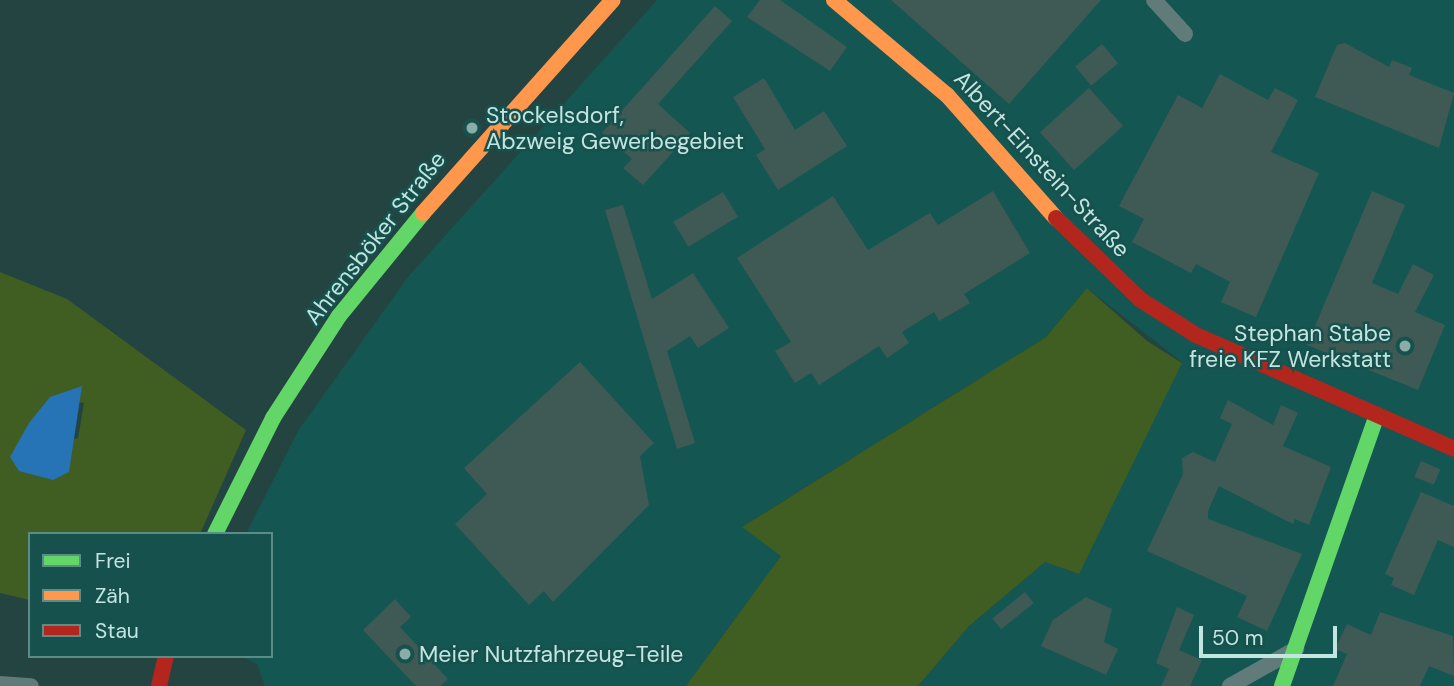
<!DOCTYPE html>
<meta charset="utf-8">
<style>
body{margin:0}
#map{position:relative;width:1454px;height:686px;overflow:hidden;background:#244442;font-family:"DM Sans",sans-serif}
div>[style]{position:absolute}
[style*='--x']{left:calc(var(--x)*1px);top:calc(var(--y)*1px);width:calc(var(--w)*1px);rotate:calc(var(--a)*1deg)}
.built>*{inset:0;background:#145652}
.green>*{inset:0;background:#405d22}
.water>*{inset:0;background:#2673b5}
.building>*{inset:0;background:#3f5a55;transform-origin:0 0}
.street>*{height:16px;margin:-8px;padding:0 8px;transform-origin:8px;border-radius:8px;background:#607b79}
.fast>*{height:16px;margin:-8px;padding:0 8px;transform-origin:8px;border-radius:8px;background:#63d668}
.slow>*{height:16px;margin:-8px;padding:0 8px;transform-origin:8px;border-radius:8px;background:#ff974d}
.jam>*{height:16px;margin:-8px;padding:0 8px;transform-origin:8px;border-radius:8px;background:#b3261e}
.dots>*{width:19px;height:19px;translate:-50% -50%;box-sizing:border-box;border:4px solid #17514d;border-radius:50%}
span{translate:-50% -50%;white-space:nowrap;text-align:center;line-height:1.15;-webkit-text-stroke:5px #17514d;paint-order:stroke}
.poi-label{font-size:23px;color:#c2e5e1}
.left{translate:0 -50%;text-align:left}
.right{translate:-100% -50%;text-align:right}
.street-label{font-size:23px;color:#c2e5e1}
.legend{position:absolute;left:28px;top:532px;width:245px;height:126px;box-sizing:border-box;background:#17514d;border:2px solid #5b8c88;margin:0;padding:9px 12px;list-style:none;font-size:21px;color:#c2e5e1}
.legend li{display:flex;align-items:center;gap:14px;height:35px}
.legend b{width:35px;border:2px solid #5b8c88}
.scale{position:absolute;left:1199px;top:626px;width:138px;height:32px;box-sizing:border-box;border:4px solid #c2e5e1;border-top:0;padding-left:9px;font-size:21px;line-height:24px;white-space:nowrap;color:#c2e5e1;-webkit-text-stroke:5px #17514d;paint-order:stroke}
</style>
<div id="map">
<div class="built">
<i style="clip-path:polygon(657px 0,1454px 0,1454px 686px,918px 686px,969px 626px,1045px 562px,1078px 574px,1182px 362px,1087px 288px,1046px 337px,743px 526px,782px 555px,686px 686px,265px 686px,257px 664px,241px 656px,271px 656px,271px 534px,246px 534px,298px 431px,408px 277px)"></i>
</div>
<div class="green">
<i style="clip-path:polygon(evenodd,0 272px,67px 299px,246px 430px,200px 534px,30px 534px,30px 600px,0 593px,0 272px,50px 397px,84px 403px,78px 438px,10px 458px,50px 397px)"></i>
<i style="clip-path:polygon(1087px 288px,1147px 341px,1182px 363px,1079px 574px,1045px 562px,969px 626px,918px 686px,686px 686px,781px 556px,742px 527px,1046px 337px)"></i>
</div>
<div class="water">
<i style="clip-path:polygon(82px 386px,69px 472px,53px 480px,19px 471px,10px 457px,29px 423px,50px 397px)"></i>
</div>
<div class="building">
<i style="clip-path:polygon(760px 0,780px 0,847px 47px,830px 71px,747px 17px)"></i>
<i style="clip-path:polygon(891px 0,1101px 0,1009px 104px)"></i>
<i style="clip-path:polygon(715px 6px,732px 21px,658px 104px,690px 133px,643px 185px,623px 168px,632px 159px,602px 133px)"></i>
<i style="clip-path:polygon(1345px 43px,1389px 67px,1392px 60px,1412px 68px,1409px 75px,1454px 93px,1439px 148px,1315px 97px,1337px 45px)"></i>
<i style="left:1102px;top:44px;width:25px;height:35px;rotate:50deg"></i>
<i style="clip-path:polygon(1220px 74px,1268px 100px,1275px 88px,1298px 100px,1271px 152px,1319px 173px,1256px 317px,1221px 302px,1230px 282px,1196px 264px,1191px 273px,1132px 242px,1144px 219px,1119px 206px,1178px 95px,1202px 108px)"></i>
<i style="clip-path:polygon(764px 78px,795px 130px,824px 111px,847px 146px,778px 190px,756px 155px,765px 149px,733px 97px)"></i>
<i style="left:1089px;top:88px;width:51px;height:66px;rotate:48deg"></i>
<i style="clip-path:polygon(993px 191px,1030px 253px,964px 294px,970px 303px,939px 321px,934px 312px,902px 332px,909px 343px,887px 358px,879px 346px,819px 385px,811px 373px,795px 383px,775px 351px,791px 342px,737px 258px,833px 196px,868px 250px,930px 213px,938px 225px)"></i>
<i style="clip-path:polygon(1372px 191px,1405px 205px,1372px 283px,1398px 294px,1413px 264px,1434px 275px,1415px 312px,1445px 325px,1418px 390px,1307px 345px)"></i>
<i style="left:723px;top:192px;width:29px;height:58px;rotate:59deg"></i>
<i style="clip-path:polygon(623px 205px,652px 299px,693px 273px,729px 328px,698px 348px,690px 336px,667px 351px,695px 443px,677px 449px,605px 210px)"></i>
<i style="clip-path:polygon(580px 362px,654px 443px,640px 456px,649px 505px,553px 602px,544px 591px,529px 605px,455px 524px,487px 494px,464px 468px)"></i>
<i style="clip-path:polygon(1228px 400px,1273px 425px,1281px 405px,1298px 413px,1283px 446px,1331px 467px,1309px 525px,1295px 519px,1293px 524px,1219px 486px,1208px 511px,1208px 519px,1302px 554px,1267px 631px,1237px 617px,1247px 596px,1147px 551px,1183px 474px,1182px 458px,1193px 452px,1215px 462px,1232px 424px,1220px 418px)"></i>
<i style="left:1421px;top:461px;width:21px;height:17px;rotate:23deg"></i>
<i style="clip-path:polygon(1421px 492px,1454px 506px,1454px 547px,1438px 540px,1414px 595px,1391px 585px,1394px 578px,1385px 574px)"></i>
<i style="left:1025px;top:592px;width:14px;height:42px;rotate:51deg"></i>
<i style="clip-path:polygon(1086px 597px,1112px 609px,1104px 642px,1118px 649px,1106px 675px,1041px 646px,1053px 620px)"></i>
<i style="clip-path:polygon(395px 599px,411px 617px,400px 627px,448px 679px,440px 686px,416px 686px,363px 630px)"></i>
<i style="clip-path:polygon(1177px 607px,1194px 615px,1179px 650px,1202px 660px,1190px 686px,1161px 686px,1169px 669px,1156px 663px)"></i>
<i style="clip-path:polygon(1380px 612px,1453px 636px,1454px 676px,1429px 666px,1420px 686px,1333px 686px,1347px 654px,1335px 649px,1347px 624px,1371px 635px)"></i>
</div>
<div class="street">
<i style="--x:1154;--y:0;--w:46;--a:47.6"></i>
<i style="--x:0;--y:684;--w:31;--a:4"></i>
<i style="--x:1230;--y:686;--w:76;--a:-29.3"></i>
</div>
<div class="fast">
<i style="--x:215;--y:534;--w:130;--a:-63.4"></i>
<i style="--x:273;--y:418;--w:121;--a:-57.1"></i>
<i style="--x:339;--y:316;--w:133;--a:-50.8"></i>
<i style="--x:1282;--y:686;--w:287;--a:-70.7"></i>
</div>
<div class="slow">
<i style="--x:834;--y:0;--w:148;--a:40.1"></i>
<i style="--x:947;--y:95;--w:164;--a:48.5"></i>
<i style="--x:423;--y:213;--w:285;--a:-48.3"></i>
</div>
<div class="jam">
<i style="--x:1056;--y:218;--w:118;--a:44"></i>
<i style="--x:1141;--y:300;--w:65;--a:32.5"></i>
<i style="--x:1196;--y:335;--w:282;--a:23.8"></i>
<i style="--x:159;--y:686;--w:31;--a:-77"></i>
</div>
<div class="dots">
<i style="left:472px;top:128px;background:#8bada9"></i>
<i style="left:1405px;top:346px;background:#8bada9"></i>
<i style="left:405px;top:654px;background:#8bada9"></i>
</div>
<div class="poi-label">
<span class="left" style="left:486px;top:128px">Stockelsdorf,<br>Abzweig Gewerbegebiet</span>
<span class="right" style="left:1391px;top:346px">Stephan Stabe<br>freie KFZ Werkstatt</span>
<span class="left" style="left:419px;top:654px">Meier Nutzfahrzeug-Teile</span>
</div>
<div class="street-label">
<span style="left:1042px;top:164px;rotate:47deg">Albert-Einstein-Straße</span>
<span style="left:375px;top:238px;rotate:-52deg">Ahrensböker Straße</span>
</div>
<ul class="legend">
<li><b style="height:9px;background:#63d668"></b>Frei</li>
<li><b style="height:9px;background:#ff974d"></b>Zäh</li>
<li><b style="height:9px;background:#b3261e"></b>Stau</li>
</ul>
<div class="scale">50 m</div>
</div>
